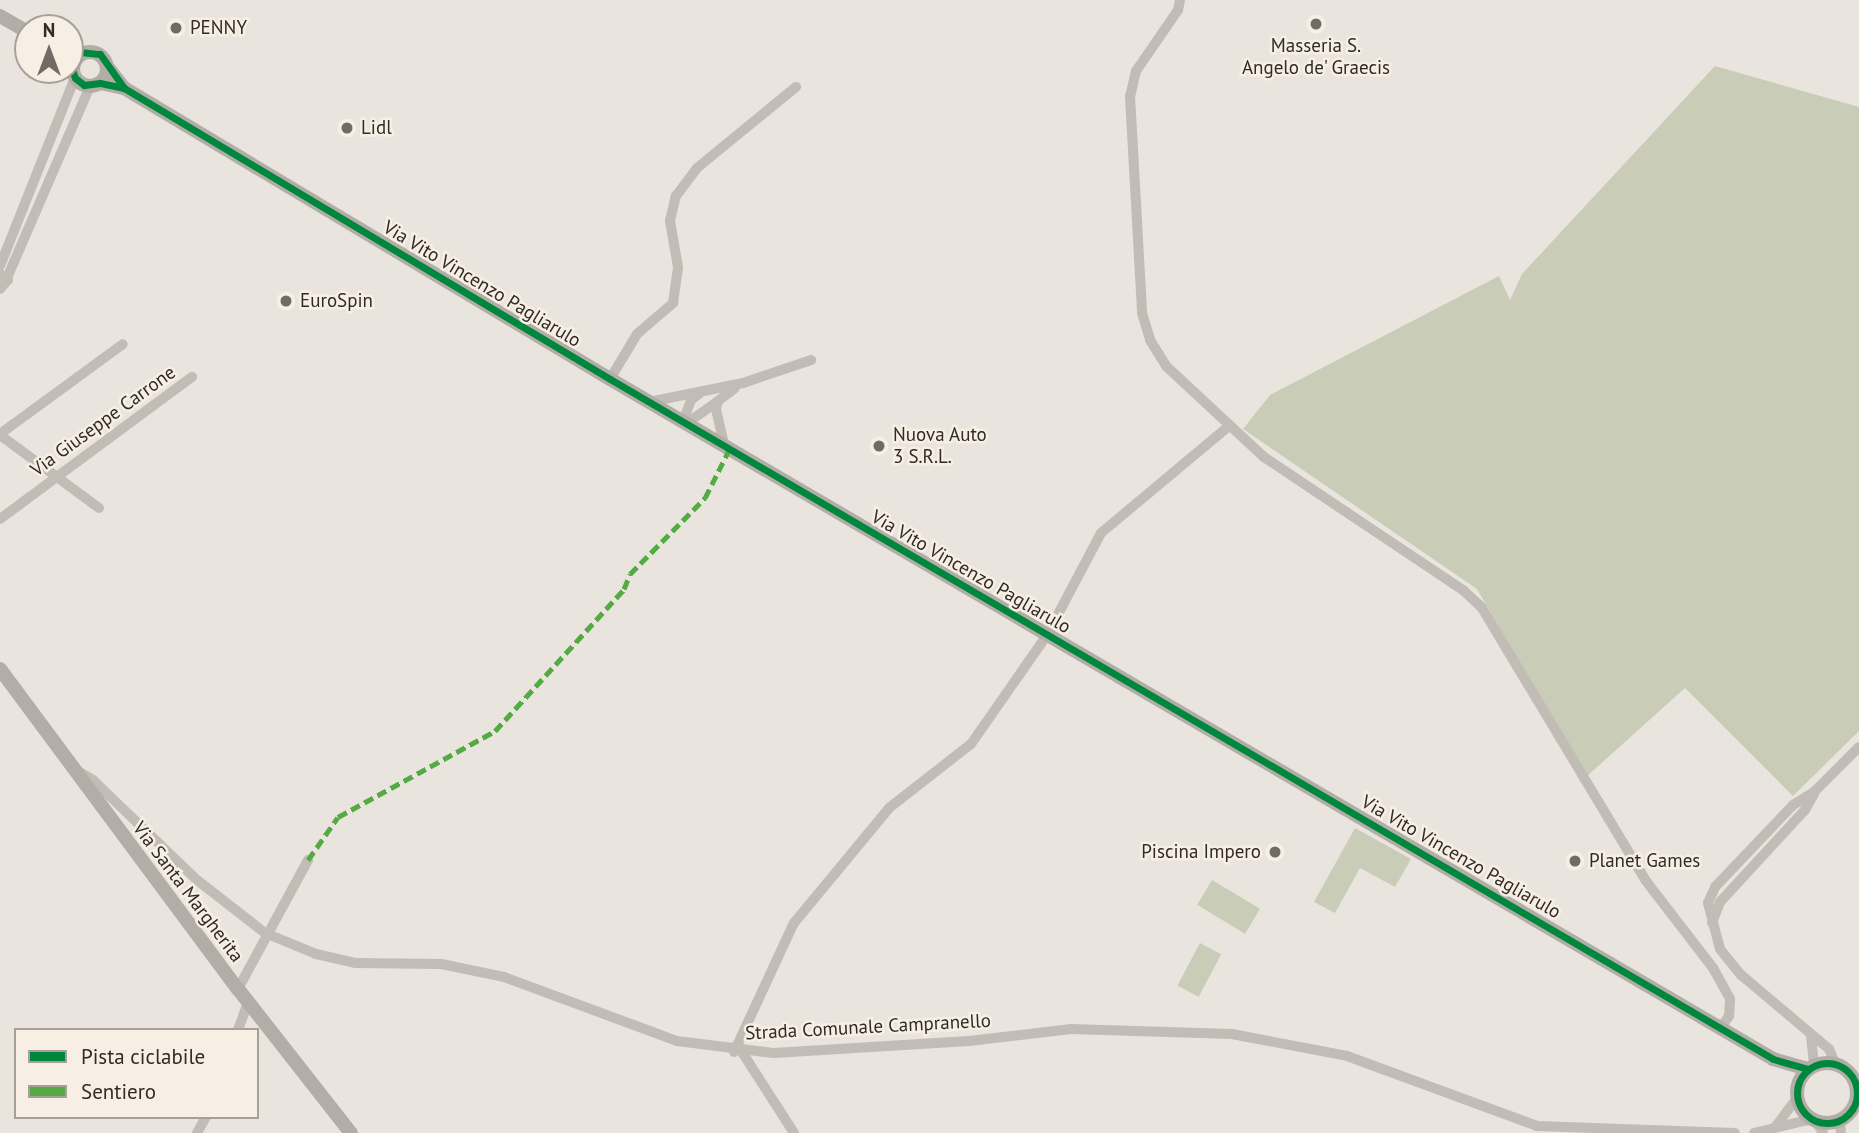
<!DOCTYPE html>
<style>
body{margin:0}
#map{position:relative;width:1859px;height:1133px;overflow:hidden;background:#e9e4dd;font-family:"PT Sans",sans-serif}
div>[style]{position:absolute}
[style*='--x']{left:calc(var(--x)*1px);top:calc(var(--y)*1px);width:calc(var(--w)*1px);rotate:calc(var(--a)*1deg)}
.green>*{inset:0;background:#c9cdb8;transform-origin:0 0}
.street>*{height:10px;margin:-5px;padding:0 5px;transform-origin:5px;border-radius:5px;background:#c2bcb6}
.secondary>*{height:14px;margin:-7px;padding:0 7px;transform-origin:7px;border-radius:7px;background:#b3ada7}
.secondary>.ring{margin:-7px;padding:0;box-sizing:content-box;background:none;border:14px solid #b3ada7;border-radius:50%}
.quiet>*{height:5px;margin-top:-2.5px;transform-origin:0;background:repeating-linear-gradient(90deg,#54ab44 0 10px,transparent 0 15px)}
.cycleway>*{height:7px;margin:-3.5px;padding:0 3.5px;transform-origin:3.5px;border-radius:3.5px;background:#00873e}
.cycleway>.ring{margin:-3.5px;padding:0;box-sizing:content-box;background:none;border:7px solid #00873e;border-radius:50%}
.dots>*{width:19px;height:19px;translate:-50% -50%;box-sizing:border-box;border:4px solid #f7efe4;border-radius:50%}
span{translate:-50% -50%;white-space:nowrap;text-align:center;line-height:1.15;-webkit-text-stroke:5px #f7efe4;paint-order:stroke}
.poi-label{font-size:19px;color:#312a26}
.left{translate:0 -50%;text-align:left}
.right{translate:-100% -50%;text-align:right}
.street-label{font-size:19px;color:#312a26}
.legend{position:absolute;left:14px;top:1028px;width:245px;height:91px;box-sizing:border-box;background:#f7efe4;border:2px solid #a8a098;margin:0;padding:9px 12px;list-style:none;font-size:21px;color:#312a26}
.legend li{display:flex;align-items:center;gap:14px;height:35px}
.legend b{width:35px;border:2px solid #a8a098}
.north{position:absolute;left:14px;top:14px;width:70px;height:70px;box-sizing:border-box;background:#f7efe4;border:2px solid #a8a098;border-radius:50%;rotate:0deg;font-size:19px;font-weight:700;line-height:28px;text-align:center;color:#312a26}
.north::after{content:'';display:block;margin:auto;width:24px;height:32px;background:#716b66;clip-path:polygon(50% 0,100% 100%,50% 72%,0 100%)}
</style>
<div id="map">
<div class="green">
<i style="clip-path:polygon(1715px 66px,1859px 107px,1859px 731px,1793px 796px,1685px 688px,1586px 777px,1477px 589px,1243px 429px,1270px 395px,1499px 276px,1510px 300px,1522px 274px)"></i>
<i style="clip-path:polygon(1355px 828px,1411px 859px,1395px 887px,1360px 868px,1335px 913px,1314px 902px)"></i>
<i style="left:1212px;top:880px;width:56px;height:29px;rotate:31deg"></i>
<i style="left:1200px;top:943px;width:24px;height:48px;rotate:28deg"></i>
</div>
<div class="street">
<i style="--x:1180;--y:0;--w:10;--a:101"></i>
<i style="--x:1178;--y:10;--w:74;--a:124.5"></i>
<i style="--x:1136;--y:71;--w:26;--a:103"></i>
<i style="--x:1130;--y:96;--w:217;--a:86.8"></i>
<i style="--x:1142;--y:313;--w:28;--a:73"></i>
<i style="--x:1150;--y:340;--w:31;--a:58"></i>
<i style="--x:1166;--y:366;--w:134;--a:42.9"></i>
<i style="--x:1264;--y:457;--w:239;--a:33.8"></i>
<i style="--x:1463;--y:590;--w:26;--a:43"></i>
<i style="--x:1482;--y:608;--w:318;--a:59"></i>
<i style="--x:1646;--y:881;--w:110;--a:52.4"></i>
<i style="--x:1713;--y:968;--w:35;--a:61"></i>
<i style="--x:1730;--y:999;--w:17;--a:93"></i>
<i style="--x:1729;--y:1016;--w:16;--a:125"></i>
<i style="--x:0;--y:266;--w:202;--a:-68.3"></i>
<i style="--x:0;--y:274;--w:10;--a:37"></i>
<i style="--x:8;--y:280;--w:12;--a:132"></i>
<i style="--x:7;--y:278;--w:209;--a:-66.6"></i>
<i style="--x:610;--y:379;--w:52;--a:-59"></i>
<i style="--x:637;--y:334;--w:48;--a:-40.7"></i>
<i style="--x:673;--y:303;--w:36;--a:-82"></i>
<i style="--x:678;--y:267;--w:47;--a:-99.9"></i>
<i style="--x:670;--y:221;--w:26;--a:-77"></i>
<i style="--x:676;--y:196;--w:35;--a:-53"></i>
<i style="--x:697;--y:168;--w:128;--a:-39.3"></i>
<i style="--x:649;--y:402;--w:96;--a:-11.4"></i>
<i style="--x:743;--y:383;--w:72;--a:-18.7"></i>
<i style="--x:683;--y:421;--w:22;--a:-69"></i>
<i style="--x:691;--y:400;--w:11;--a:-38"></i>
<i style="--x:687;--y:423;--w:38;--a:-35"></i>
<i style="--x:0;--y:434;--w:152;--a:-36.2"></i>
<i style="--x:0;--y:435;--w:123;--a:36.4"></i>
<i style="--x:724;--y:444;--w:37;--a:-103"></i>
<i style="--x:716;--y:408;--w:7;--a:-74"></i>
<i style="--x:718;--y:401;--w:21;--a:-37"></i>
<i style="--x:0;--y:519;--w:239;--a:-36.5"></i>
<i style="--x:78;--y:771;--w:17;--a:31"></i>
<i style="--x:93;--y:780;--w:144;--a:43.9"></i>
<i style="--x:197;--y:880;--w:86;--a:37.9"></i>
<i style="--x:265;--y:933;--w:55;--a:22.4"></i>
<i style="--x:316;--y:954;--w:41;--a:12.7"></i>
<i style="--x:356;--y:963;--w:85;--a:0.7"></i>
<i style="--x:441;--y:964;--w:64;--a:11.7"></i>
<i style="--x:504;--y:977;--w:184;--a:20.3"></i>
<i style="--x:677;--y:1041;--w:98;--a:7.1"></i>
<i style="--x:774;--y:1053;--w:195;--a:-3.5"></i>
<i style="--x:969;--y:1041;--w:103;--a:-6.7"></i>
<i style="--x:1071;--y:1029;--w:161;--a:1.8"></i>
<i style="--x:1232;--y:1034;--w:117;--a:10.8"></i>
<i style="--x:1347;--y:1056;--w:202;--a:20.2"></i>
<i style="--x:1537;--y:1126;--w:198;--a:2"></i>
<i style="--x:1712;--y:923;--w:22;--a:-69"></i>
<i style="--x:1720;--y:902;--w:125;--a:-47.3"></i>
<i style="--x:1805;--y:810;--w:18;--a:-61"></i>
<i style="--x:238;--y:989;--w:147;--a:-61.5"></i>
<i style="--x:238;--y:1030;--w:29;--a:-70"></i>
<i style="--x:1811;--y:1036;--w:29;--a:84"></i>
<i style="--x:734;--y:1052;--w:142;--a:-65.1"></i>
<i style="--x:794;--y:923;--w:149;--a:-50.4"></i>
<i style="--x:889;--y:808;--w:104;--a:-38"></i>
<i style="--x:971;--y:744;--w:133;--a:-55.1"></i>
<i style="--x:1047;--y:635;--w:115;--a:-62.1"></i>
<i style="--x:1101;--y:533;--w:167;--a:-39.9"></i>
<i style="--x:742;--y:1052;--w:96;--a:57.3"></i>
<i style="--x:1835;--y:1063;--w:15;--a:-113"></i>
<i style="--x:1829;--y:1049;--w:115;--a:-139.9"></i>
<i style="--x:1741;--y:975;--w:33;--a:-129"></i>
<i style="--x:1720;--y:949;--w:48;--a:-104.6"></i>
<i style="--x:1708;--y:903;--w:17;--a:-66"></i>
<i style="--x:1715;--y:887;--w:113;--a:-46.4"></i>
<i style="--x:1793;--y:805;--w:26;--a:-32"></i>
<i style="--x:1815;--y:791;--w:62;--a:-45"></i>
<i style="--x:1815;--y:1120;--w:15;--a:58"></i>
<i style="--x:1840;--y:1120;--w:13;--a:86"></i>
<i style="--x:1776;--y:1126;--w:35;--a:-53"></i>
<i style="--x:197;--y:1133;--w:18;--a:-61"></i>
<i style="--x:1754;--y:1133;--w:60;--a:-13.6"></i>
</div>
<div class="secondary">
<i style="--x:0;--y:16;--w:32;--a:30"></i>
<i class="ring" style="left:73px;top:52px;width:20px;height:20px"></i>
<i style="--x:100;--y:83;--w:25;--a:12"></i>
<i style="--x:124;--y:88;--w:28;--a:-128"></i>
<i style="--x:124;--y:88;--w:566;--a:30.91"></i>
<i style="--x:610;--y:379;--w:1347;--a:30.31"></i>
<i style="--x:1773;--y:1059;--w:36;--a:16"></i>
<i style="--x:0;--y:669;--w:399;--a:53.4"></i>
<i style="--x:238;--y:989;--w:183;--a:51.9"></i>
<i class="ring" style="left:1797px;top:1063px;width:46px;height:46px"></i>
</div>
<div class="quiet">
<i style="--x:308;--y:860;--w:52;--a:-55.1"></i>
<i style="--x:338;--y:817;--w:179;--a:-28.7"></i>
<i style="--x:495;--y:731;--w:192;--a:-47.7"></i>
<i style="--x:624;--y:589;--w:16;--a:-68"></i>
<i style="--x:630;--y:574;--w:107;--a:-45.4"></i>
<i style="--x:705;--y:498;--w:56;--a:-63.4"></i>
</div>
<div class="cycleway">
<i style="--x:70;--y:51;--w:30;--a:6"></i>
<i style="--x:100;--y:54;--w:42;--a:54.8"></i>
<i style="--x:124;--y:88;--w:25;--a:-168"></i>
<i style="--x:100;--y:83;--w:16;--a:173"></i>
<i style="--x:84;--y:85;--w:11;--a:-142"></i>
<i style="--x:75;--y:78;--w:15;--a:-110"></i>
<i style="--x:124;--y:88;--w:566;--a:30.91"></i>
<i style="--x:610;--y:379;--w:1347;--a:30.31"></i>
<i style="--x:1773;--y:1059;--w:36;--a:16"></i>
<i class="ring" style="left:1797px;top:1063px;width:53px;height:53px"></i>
</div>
<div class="dots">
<i style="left:1316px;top:24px;background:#716b66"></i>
<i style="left:176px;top:28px;background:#716b66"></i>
<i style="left:347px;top:128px;background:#716b66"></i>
<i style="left:286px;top:301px;background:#716b66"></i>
<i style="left:879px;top:446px;background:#716b66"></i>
<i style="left:1275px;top:852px;background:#716b66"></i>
<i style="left:1575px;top:861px;background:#716b66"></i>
</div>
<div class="poi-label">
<span class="left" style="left:190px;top:28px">PENNY</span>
<span style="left:1316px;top:57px">Masseria S.<br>Angelo de' Graecis</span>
<span class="left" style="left:361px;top:128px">Lidl</span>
<span class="left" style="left:300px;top:301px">EuroSpin</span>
<span class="left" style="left:893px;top:446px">Nuova Auto<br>3 S.R.L.</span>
<span class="right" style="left:1261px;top:852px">Piscina Impero</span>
<span class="left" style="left:1589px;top:861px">Planet Games</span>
</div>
<div class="street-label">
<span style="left:482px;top:284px;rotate:31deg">Via Vito Vincenzo Pagliarulo</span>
<span style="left:103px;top:421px;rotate:-36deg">Via Giuseppe Carrone</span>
<span style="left:971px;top:572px;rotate:30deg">Via Vito Vincenzo Pagliarulo</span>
<span style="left:1461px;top:857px;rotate:30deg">Via Vito Vincenzo Pagliarulo</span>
<span style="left:188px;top:892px;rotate:53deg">Via Santa Margherita</span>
<span style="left:868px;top:1027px;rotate:-3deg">Strada Comunale Campranello</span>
</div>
<ul class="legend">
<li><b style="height:9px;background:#00873e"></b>Pista ciclabile</li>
<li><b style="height:9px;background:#54ab44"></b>Sentiero</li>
</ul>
<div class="north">N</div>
</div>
